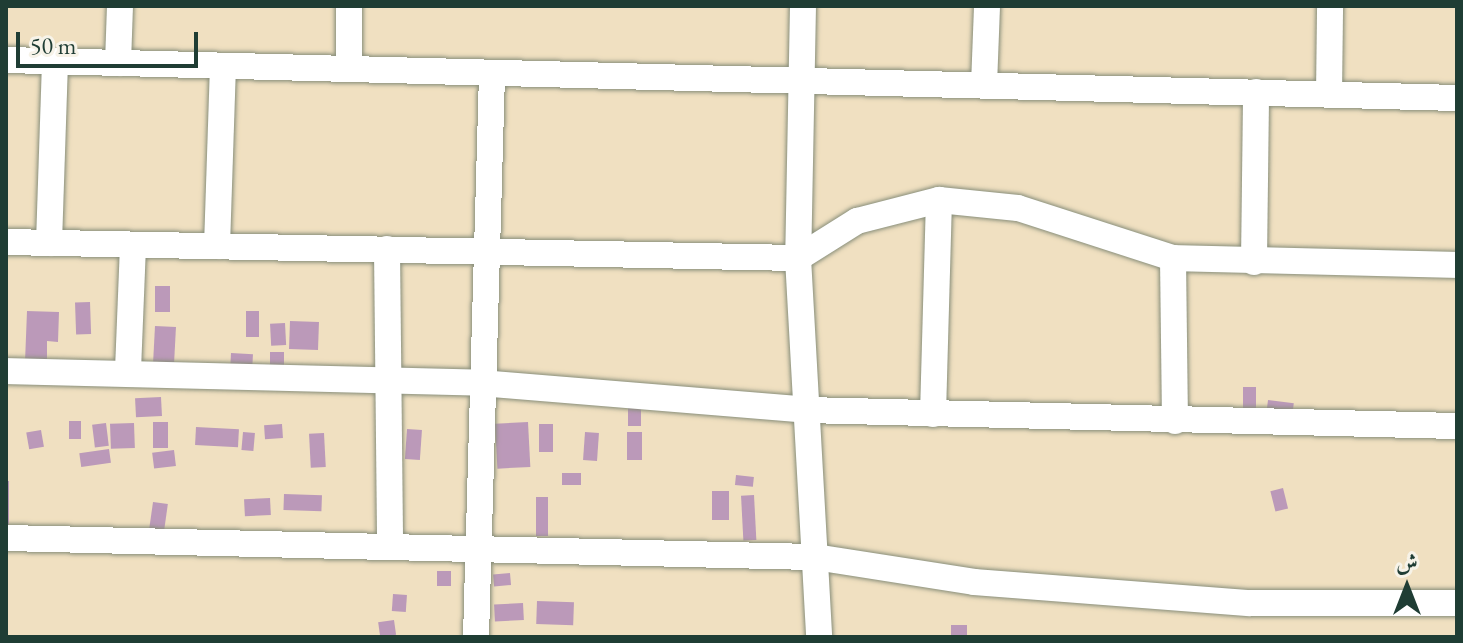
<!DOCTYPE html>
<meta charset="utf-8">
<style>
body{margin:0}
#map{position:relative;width:1463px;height:643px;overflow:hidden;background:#f0e0c1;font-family:"EB Garamond",Amiri,serif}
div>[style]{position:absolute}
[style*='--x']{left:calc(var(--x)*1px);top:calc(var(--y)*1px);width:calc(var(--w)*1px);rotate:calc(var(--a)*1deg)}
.building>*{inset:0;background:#bb99b9;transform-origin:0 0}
.roads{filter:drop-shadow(0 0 2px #888e7a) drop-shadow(0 0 2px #888e7a)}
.street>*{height:26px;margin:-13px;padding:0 13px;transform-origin:13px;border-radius:13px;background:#fff}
span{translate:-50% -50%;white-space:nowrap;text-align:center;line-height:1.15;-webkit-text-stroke:7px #f7f3e8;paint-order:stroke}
.frame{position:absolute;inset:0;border:8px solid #1f3d34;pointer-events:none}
.north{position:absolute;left:1367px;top:547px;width:80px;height:80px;-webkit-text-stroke:6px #f7f3e8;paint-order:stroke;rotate:0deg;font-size:22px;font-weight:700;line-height:32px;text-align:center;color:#1f3d34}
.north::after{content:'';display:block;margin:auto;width:28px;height:36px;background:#1f3d34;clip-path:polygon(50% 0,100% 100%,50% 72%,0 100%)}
.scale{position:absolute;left:16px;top:32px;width:182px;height:36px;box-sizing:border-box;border:4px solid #1f3d34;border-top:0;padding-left:10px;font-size:24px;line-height:28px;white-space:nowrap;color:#1f3d34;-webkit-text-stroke:6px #f7f3e8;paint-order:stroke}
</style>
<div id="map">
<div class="building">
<i style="left:155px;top:286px;width:15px;height:26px"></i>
<i style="left:90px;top:302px;width:32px;height:15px;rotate:88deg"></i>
<i style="clip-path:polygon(27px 311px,59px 312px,58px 342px,47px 341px,47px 362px,25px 362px)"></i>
<i style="left:246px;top:311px;width:13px;height:26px"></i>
<i style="left:290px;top:321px;width:29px;height:28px;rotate:2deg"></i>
<i style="left:285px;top:323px;width:22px;height:15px;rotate:87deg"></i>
<i style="left:155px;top:326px;width:21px;height:36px;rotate:3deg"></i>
<i style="left:270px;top:352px;width:14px;height:15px"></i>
<i style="left:231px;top:353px;width:22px;height:13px;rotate:3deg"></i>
<i style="left:1243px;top:387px;width:13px;height:24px"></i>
<i style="left:161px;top:397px;width:19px;height:26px;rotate:87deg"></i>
<i style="left:1268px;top:400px;width:26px;height:13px;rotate:7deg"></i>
<i style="left:628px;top:408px;width:13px;height:18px"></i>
<i style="left:69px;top:421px;width:12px;height:18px"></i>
<i style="left:153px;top:422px;width:15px;height:26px"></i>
<i style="left:528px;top:422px;width:45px;height:33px;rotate:87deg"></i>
<i style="left:106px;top:423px;width:23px;height:14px;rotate:83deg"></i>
<i style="left:134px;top:423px;width:25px;height:24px;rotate:88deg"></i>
<i style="left:282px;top:424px;width:14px;height:18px;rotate:86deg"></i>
<i style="left:539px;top:424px;width:14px;height:28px"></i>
<i style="left:196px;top:427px;width:43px;height:18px;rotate:3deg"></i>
<i style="left:407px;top:429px;width:15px;height:30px;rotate:4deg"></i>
<i style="left:41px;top:430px;width:17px;height:15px;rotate:80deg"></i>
<i style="left:243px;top:432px;width:12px;height:18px;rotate:5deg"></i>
<i style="left:585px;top:432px;width:14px;height:28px;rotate:4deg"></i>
<i style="left:627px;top:432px;width:15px;height:28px"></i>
<i style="left:324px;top:433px;width:34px;height:15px;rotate:87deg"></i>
<i style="left:109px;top:449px;width:14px;height:30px;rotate:82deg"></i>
<i style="left:174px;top:450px;width:16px;height:22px;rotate:83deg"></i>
<i style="left:562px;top:473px;width:19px;height:12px"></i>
<i style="left:736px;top:475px;width:18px;height:10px;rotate:6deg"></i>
<i style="left:6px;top:481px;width:3px;height:52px"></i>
<i style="left:1283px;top:488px;width:21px;height:13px;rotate:76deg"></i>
<i style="left:712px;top:491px;width:17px;height:29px"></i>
<i style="left:284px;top:494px;width:38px;height:16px;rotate:2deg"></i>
<i style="left:754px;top:495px;width:45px;height:13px;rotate:87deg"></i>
<i style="left:536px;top:497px;width:12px;height:39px"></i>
<i style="left:270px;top:498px;width:17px;height:26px;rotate:87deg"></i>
<i style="left:153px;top:502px;width:15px;height:27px;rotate:8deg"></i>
<i style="left:437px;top:571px;width:14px;height:15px"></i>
<i style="left:510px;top:573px;width:12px;height:17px;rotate:85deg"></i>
<i style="left:393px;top:594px;width:14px;height:17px;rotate:4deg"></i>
<i style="left:537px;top:601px;width:37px;height:23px;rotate:2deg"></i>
<i style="left:523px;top:603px;width:17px;height:29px;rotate:87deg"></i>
<i style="left:394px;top:620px;width:15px;height:16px;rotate:82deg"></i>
<i style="left:951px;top:625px;width:16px;height:12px"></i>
</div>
<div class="roads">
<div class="street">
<i style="--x:349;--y:6;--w:63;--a:90"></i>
<i style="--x:803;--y:6;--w:252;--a:91.1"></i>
<i style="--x:798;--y:258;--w:380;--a:86.8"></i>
<i style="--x:6;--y:60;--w:1451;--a:1.5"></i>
<i style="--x:118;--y:63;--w:57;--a:-88"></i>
<i style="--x:984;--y:85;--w:79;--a:-87.8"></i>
<i style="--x:1329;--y:94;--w:88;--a:-89.3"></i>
<i style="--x:6;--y:242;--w:792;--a:1.16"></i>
<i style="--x:798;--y:258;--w:70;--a:-32.1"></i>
<i style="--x:857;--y:221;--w:85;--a:-14.4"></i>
<i style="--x:939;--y:200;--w:79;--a:5.8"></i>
<i style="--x:1018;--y:208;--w:163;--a:17.9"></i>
<i style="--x:1173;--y:258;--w:284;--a:1.4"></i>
<i style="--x:49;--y:243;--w:182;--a:-88.1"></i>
<i style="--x:217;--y:246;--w:180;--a:-88.1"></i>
<i style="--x:387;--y:249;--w:295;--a:89.4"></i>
<i style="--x:1173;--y:258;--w:163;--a:89.3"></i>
<i style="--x:1254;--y:262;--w:170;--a:-89.3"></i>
<i style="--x:128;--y:370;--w:125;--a:-87.7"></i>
<i style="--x:6;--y:371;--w:475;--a:1.4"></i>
<i style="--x:481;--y:383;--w:326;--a:4.7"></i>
<i style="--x:806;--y:410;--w:651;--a:1.41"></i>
<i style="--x:933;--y:414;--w:214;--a:-88.4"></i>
<i style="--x:6;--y:538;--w:809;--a:1.35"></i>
<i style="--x:815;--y:557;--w:161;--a:8.9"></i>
<i style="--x:974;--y:582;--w:277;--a:4.4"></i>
<i style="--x:1250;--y:603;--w:207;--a:0"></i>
<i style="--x:476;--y:637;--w:563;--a:-88.37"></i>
</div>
</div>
<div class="frame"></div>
<div class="north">ش</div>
<div class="scale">50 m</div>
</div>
